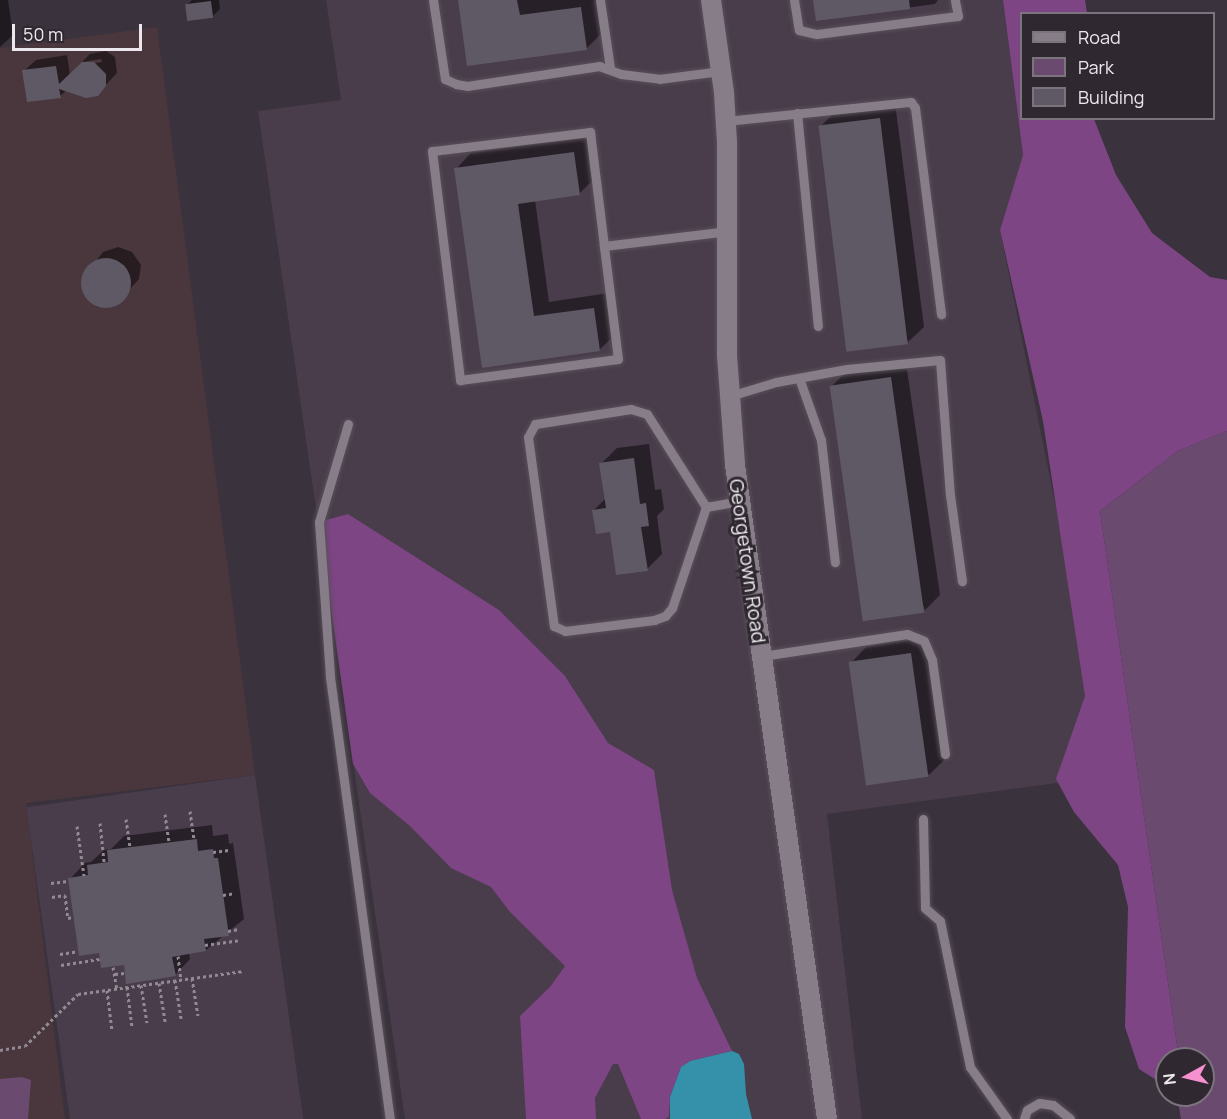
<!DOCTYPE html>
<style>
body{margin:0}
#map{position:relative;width:1227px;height:1119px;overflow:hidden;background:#3a323c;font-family:Manrope,sans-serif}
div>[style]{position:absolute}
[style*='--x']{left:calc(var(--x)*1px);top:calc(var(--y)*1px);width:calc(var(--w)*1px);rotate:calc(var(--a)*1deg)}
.built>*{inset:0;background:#493c4b;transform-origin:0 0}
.industrial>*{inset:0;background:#4a373d}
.green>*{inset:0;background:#6b4a70}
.forest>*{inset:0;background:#7d4584}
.water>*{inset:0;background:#3590aa}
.shadow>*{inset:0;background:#0007}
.building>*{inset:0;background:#5f5965;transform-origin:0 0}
.round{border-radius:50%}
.path>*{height:3px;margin-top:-1.5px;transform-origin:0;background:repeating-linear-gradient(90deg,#918a92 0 3px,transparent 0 6px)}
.roads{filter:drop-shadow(0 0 2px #574f58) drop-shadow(0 0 2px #574f58)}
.service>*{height:9px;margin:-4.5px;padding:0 4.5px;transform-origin:4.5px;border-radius:4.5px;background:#877d88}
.minor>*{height:20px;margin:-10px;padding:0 10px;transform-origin:10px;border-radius:10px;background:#877d88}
span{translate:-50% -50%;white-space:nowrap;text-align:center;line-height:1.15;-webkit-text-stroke:6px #302831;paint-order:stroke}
.street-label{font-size:20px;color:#ece7ed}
.legend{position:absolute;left:1020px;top:12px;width:195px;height:108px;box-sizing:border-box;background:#302831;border:2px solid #7b747c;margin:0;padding:8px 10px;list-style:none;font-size:18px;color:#ece7ed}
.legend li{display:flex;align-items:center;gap:12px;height:30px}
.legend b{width:30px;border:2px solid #7b747c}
.north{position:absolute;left:1155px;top:1047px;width:60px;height:60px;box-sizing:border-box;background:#302831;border:2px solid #7b747c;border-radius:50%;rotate:262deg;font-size:16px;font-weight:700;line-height:24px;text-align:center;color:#ece7ed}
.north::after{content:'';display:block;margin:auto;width:21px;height:27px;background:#f690cf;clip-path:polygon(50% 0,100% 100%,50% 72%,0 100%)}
.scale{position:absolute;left:12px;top:24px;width:130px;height:27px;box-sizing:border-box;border:3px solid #ece7ed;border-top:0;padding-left:8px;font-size:18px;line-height:21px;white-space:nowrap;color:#ece7ed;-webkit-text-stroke:4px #302831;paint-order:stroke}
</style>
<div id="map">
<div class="built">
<i style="clip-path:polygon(326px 0,1003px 0,1023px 155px,1000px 230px,1110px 776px,827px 814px,862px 1119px,405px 1119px,258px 111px,341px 100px)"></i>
<i style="left:255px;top:775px;width:348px;height:231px;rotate:82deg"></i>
</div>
<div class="industrial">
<i style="clip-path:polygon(157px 27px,255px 775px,26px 803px,65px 1119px,0 1119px,0 48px)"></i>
</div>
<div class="green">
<i style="clip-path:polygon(1227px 431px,1227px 1119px,1181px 1119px,1177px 1095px,1203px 1095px,1203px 1059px,1179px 1059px,1100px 511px,1178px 451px)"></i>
<i style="clip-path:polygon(22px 1077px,31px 1080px,28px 1119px,0 1119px,0 1079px)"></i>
</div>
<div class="forest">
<i style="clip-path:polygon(1003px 0,1085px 0,1087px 13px,1022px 14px,1022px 118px,1094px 119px,1116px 175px,1152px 233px,1210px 277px,1227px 280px,1227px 431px,1178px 451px,1100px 511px,1179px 1059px,1167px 1059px,1167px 1087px,1139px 1069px,1125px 1027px,1128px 907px,1118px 865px,1074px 812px,1056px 779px,1085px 696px,1043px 421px,1000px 230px,1023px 155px)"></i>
<i style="clip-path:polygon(348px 514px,499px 610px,565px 676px,608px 743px,654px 770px,672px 890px,697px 978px,732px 1051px,690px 1061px,681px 1067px,670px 1097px,669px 1117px,665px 1119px,641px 1119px,618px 1064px,613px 1064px,595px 1098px,596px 1119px,526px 1119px,520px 1016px,550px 987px,565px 966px,510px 912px,491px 887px,451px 868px,410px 826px,370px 793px,353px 764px,319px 522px)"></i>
</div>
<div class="water">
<i style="clip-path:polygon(732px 1051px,739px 1054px,744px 1064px,746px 1094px,752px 1119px,670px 1119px,670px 1097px,681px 1067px,690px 1061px)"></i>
</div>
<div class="shadow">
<i style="clip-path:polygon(0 0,8px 0,13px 35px,0 47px)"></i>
<i style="clip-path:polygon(192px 0,219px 0,220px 9px,213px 16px,187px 5px)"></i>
<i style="clip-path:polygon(460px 0,597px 0,602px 33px,587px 48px)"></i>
<i style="clip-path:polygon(814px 0,938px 0,935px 4px,817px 20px)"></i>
<i style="clip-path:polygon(106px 51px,115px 57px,117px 73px,97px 94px,67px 90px,60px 96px,24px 71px,36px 60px,67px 55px,70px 75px,78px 66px,102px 62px,101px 59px,82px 62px,90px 54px)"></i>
<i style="clip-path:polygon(895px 103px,924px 327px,908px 342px,821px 126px,836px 111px)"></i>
<i style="clip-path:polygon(589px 137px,595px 178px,579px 194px,535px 200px,549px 302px,609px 293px,615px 335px,599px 350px,483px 366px,456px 169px,471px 153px)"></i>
<i style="clip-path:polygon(118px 247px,132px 252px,141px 265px,139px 279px,117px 303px,111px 306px,96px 304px,85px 294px,83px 278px,103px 252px)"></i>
<i style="clip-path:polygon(906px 363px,940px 595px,925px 610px,831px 387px,847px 371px)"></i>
<i style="clip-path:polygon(649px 444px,655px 490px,661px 489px,664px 509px,657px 516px,662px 554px,647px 569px,594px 510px,606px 498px,601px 464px,617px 448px)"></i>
<i style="clip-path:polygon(926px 638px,944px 760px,929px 775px,851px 663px,866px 647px)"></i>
<i style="clip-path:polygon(212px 825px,213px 836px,228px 834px,229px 844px,233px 843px,244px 919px,206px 950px,189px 953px,190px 959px,175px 975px,125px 963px,100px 951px,70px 879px,85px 863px,91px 862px,104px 850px,111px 849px,124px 836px)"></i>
</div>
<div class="building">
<i style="clip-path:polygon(458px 0,517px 0,520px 15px,581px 7px,587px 50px,467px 66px)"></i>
<i style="clip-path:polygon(813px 0,909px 0,910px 9px,816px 21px)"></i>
<i style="left:211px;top:1px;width:17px;height:26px;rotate:83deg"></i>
<i style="clip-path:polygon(82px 62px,94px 62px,106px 74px,106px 86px,98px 96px,86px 98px,59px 89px,61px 98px,27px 102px,22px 70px,56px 66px,59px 84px)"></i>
<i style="left:880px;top:118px;width:228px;height:62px;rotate:83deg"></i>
<i style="clip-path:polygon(574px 152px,580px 195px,518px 204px,534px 316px,594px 308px,600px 351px,482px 368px,454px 168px)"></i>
<i class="round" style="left:81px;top:258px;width:50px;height:50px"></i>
<i style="left:891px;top:377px;width:238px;height:62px;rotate:82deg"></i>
<i style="clip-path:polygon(634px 458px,640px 504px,646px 503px,649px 526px,641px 527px,648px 571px,616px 575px,610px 532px,596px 534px,592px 510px,606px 508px,599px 463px)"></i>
<i style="left:911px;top:653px;width:125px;height:63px;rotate:82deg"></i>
<i style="clip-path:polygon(197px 839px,198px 851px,213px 849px,214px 858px,218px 858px,229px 936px,204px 939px,206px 951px,172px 957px,176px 976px,126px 984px,124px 965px,101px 968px,99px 953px,79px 956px,68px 878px,88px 875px,87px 865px,108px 862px,107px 850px)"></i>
</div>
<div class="path">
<i style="--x:190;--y:811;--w:29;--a:82"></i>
<i style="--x:165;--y:814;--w:29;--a:82"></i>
<i style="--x:126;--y:819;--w:29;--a:82"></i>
<i style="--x:100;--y:823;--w:39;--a:84"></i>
<i style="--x:77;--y:826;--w:50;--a:82"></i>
<i style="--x:213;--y:852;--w:16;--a:-7"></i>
<i style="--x:51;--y:883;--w:17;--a:-7"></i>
<i style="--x:223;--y:895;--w:12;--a:-9"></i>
<i style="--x:52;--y:897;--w:13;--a:-9"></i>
<i style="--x:65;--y:895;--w:23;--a:83"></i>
<i style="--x:68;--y:918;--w:5;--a:-11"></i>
<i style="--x:228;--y:931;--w:11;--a:-10"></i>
<i style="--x:205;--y:945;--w:36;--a:-8"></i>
<i style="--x:60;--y:954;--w:18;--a:-9"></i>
<i style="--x:178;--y:956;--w:24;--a:83"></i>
<i style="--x:61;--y:965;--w:39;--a:-9"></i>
<i style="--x:113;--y:967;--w:22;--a:80"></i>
<i style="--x:115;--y:974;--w:10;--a:-6"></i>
<i style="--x:192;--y:978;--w:38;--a:81"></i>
<i style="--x:175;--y:980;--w:39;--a:81"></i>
<i style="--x:159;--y:983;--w:39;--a:81"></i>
<i style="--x:141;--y:985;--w:38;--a:81"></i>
<i style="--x:127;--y:987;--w:40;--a:82.9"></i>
<i style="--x:107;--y:990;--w:39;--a:83"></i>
<i style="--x:0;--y:1050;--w:25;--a:-9"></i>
<i style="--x:25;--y:1046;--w:74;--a:-44.5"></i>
<i style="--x:78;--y:994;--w:167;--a:-7.9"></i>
</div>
<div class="roads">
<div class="service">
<i style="--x:433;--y:0;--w:80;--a:81.4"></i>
<i style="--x:445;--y:79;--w:12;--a:24"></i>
<i style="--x:456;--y:84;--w:11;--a:10"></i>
<i style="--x:467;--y:86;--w:134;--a:-8.6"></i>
<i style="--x:599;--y:66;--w:23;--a:20"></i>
<i style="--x:621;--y:74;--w:38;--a:7"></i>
<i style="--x:659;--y:79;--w:63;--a:-7.4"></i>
<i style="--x:600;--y:0;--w:69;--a:81.6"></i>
<i style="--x:794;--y:0;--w:30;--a:81"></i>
<i style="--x:799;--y:30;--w:18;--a:13"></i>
<i style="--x:817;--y:34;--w:142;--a:-7.3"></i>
<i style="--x:958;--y:16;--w:16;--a:-101"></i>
<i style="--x:797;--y:113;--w:214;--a:84.4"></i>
<i style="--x:726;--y:121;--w:186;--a:-5.9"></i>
<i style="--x:911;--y:102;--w:7;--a:56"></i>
<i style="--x:915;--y:108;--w:208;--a:82.8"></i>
<i style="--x:604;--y:246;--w:115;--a:-97"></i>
<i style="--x:590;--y:132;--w:159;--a:173.1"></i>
<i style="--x:432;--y:151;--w:231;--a:83"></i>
<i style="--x:460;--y:380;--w:159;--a:-7.6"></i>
<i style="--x:618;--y:359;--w:114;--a:-97.1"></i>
<i style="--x:604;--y:246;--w:125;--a:-6.9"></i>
<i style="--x:799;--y:378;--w:66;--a:70.5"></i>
<i style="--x:821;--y:440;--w:123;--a:83.5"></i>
<i style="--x:730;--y:396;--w:48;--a:-16.9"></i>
<i style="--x:776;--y:382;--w:72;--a:-10.4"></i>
<i style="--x:847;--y:369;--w:93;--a:-5.5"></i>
<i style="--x:940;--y:360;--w:135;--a:85.8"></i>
<i style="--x:950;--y:495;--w:87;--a:82.1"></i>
<i style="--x:348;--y:424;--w:102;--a:106.5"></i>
<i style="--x:319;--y:522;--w:155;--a:85.9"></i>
<i style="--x:330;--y:677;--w:446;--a:82.3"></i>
<i style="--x:706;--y:507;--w:110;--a:-122.4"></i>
<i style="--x:647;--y:414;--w:17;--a:-163"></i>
<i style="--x:631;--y:409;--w:97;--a:171.1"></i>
<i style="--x:535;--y:424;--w:15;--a:118"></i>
<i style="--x:528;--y:437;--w:191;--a:82.2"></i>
<i style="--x:554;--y:626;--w:12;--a:24"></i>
<i style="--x:565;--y:631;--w:90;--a:-7"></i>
<i style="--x:654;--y:620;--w:12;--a:-20"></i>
<i style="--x:665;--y:616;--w:11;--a:-49"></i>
<i style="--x:672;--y:608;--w:107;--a:-71.4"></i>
<i style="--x:706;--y:507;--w:35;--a:-10"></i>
<i style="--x:762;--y:656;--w:147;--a:-8.6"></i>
<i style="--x:907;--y:634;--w:18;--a:22"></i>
<i style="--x:924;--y:641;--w:21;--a:67"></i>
<i style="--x:932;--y:660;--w:95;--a:82.1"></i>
<i style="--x:923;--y:819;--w:89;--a:88.7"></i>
<i style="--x:925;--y:908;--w:20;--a:41"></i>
<i style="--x:940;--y:921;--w:149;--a:78.4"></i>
<i style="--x:970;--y:1067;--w:64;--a:54.6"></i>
<i style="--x:1024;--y:1119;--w:9;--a:-72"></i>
<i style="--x:1027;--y:1110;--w:14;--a:-30"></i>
<i style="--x:1039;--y:1103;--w:14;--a:8"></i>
<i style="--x:1053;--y:1105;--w:22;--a:39"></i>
</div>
<div class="minor">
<i style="--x:711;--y:0;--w:94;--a:82"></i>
<i style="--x:724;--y:93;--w:49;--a:86.5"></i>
<i style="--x:727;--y:142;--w:213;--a:90"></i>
<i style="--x:727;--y:355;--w:110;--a:85.8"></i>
<i style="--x:735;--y:465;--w:660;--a:81.99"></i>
</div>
</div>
<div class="street-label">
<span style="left:748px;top:561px;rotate:82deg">Georgetown Road</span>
</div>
<ul class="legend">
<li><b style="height:8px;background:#877d88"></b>Road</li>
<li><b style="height:16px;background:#6b4a70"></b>Park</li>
<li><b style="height:16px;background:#5f5965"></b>Building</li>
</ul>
<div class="north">N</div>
<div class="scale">50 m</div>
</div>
